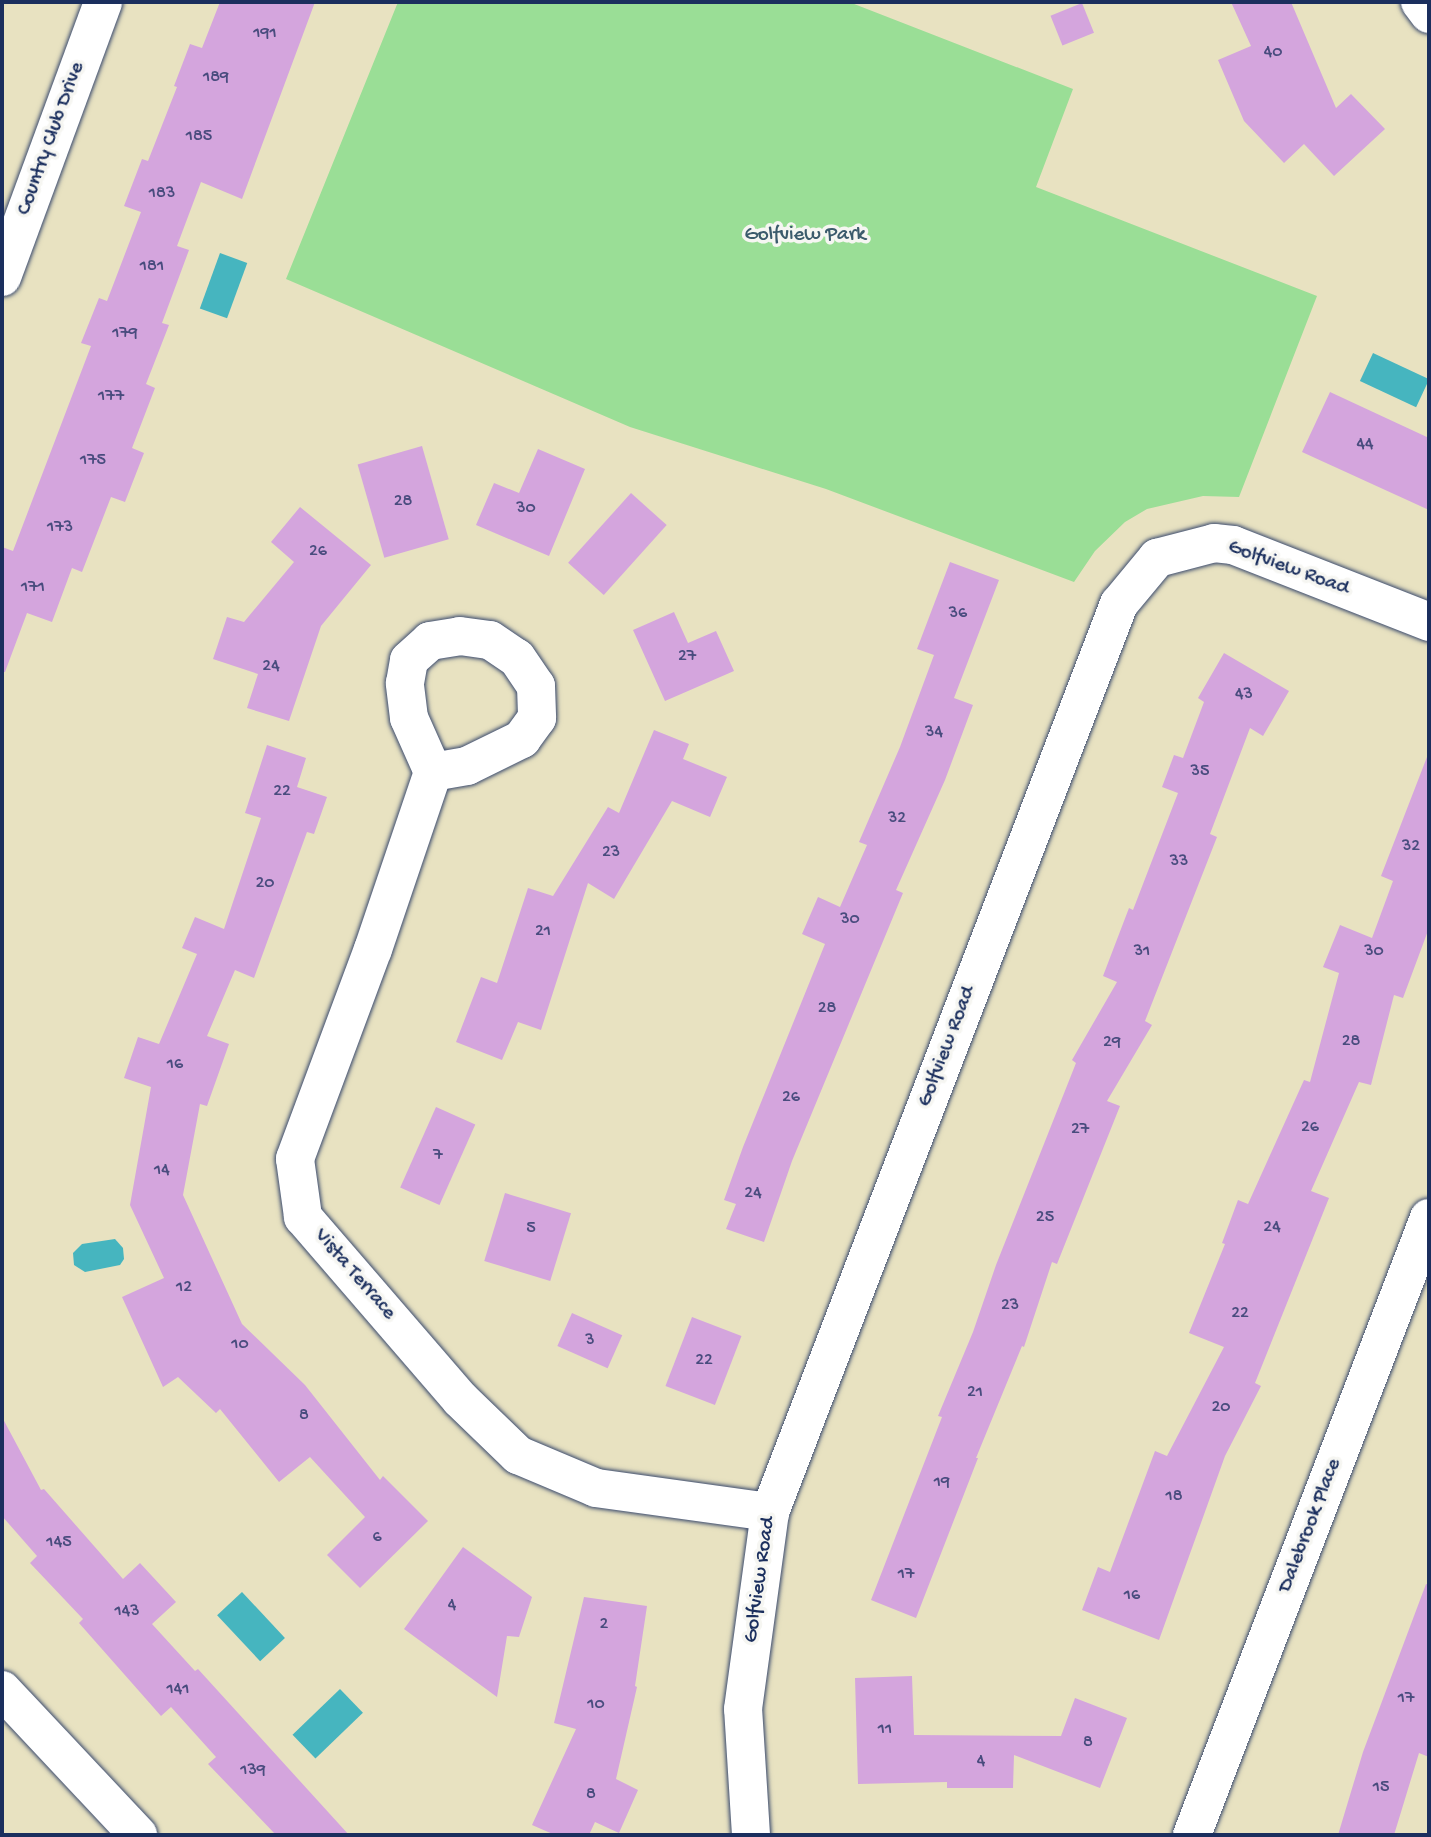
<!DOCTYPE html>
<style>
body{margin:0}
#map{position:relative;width:1431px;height:1837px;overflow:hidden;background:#e8e2c1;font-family:"Gochi Hand",sans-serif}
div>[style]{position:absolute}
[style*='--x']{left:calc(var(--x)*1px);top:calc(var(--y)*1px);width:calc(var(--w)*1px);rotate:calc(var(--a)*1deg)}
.green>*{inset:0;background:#9ade96}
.water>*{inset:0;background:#46b5bf;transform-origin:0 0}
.building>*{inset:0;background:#d4a5dd;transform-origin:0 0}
.roads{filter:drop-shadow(0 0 2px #3a4a6d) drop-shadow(0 0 2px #3a4a6d)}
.minor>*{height:38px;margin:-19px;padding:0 19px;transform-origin:19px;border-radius:19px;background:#fff}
span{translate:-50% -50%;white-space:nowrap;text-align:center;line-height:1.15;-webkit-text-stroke:7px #f6f6f2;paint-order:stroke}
.number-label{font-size:18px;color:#494c7e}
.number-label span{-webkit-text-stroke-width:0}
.street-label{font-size:21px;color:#1b2f5e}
.park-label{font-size:21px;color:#3b5b6c}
.frame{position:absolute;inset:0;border:4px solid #1b2f5e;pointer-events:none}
</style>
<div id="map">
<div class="green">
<i style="clip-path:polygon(398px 2px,849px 2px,1073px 89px,1036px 187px,1317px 296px,1239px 497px,1203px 496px,1147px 509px,1125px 522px,1095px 551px,1074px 582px,826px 489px,630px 427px,286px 279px)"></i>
</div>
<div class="water">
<i style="left:220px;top:253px;width:29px;height:59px;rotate:20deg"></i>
<i style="left:1373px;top:353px;width:62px;height:31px;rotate:25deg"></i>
<i style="clip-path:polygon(115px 1239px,123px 1248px,124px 1259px,120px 1265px,85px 1272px,74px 1265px,73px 1253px,82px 1244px)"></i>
<i style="left:242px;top:1592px;width:63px;height:34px;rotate:47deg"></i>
<i style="left:340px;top:1689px;width:33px;height:66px;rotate:46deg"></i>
</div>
<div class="building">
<i style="clip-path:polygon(220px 2px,315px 2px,242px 199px,201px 182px,177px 246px,189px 250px,162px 323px,169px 325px,146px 384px,155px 388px,132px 448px,144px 453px,125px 502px,111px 497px,82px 572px,72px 568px,52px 622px,27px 613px,5px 672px,2px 672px,2px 547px,13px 551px,91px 346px,81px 343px,99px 298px,107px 301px,141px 212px,124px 206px,142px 159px,148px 161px,177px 87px,174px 86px,190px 44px,202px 48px)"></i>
<i style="clip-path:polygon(1231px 2px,1291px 2px,1336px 108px,1351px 94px,1385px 129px,1334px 176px,1304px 144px,1284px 163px,1244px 121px,1218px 60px,1251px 46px)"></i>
<i style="left:1082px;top:3px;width:32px;height:34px;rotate:68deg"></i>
<i style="clip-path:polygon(1330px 392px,1429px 438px,1429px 510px,1302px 452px)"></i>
<i style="left:422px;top:446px;width:97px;height:67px;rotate:74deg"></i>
<i style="clip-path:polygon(538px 449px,585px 469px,549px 556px,476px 525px,494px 483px,519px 493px)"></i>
<i style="left:631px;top:493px;width:48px;height:94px;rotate:42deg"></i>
<i style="clip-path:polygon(300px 507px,371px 565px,321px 626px,289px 721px,247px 708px,258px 674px,213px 659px,227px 617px,244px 622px,294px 562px,271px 542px)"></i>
<i style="clip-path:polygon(950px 562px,999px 580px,954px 698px,973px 705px,945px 780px,896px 890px,903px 893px,792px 1161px,764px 1242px,726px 1229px,736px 1204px,724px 1200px,743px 1147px,825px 944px,802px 934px,818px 897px,840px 907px,867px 845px,859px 842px,900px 747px,934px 655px,917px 649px)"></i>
<i style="clip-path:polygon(674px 612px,688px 643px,716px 631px,734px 671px,665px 701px,633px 630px)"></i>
<i style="clip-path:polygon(1224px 653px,1289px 691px,1263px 736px,1250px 728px,1210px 834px,1217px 837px,1145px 1021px,1152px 1025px,1107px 1101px,1120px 1106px,1057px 1264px,1052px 1262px,1024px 1347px,1022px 1346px,976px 1458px,978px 1458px,916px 1618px,871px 1600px,942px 1417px,938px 1416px,973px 1332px,996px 1265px,1076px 1063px,1072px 1060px,1117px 982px,1103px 976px,1129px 908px,1133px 910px,1178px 793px,1162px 787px,1174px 755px,1183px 758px,1204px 702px,1198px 698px)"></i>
<i style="clip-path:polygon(654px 730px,689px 744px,683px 759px,727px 777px,710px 817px,672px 801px,614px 899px,588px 883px,541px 1030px,518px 1022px,502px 1060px,456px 1042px,481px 977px,497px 983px,528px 888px,553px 896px,608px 807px,619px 813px)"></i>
<i style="clip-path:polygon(267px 745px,306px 758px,297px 787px,327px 797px,314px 834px,307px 832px,254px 978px,235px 970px,207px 1036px,229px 1044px,207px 1106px,200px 1104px,183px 1195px,242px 1324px,305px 1385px,380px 1480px,383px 1476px,428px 1521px,360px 1588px,327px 1555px,365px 1517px,310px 1457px,279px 1482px,220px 1409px,216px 1413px,178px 1377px,163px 1387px,122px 1297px,164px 1278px,130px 1205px,151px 1087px,124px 1078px,138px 1037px,159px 1044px,197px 954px,182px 948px,195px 917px,224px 929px,261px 818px,245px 813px)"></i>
<i style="clip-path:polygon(1427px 757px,1429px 757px,1429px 928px,1403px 998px,1394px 995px,1371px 1085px,1359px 1082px,1311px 1191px,1329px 1198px,1255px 1383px,1261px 1386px,1225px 1456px,1159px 1640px,1082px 1610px,1098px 1567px,1110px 1572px,1155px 1451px,1167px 1456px,1224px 1347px,1189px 1333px,1225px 1244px,1222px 1243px,1238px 1200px,1248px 1204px,1304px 1080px,1310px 1082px,1339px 973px,1323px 967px,1340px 925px,1372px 938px,1393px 881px,1381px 876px)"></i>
<i style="left:436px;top:1107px;width:43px;height:88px;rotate:24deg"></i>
<i style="left:505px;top:1193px;width:69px;height:71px;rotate:17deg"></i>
<i style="left:572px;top:1313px;width:55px;height:36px;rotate:24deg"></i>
<i style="left:692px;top:1317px;width:53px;height:74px;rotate:21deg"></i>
<i style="clip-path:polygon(2px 1417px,41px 1490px,44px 1489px,123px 1579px,140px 1563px,176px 1602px,152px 1624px,195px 1671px,198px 1669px,349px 1835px,276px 1835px,208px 1764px,216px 1757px,171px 1707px,161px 1716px,79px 1623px,83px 1619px,30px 1563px,37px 1556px,2px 1516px)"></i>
<i style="clip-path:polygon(463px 1547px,532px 1597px,519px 1637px,507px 1636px,497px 1697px,404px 1629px)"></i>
<i style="clip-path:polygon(1426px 1584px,1429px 1585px,1429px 1757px,1419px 1753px,1394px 1835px,1338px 1835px,1363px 1752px)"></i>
<i style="clip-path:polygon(584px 1597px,647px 1606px,635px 1686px,637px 1687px,616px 1779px,638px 1790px,619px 1833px,595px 1822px,589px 1835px,555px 1835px,532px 1825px,576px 1729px,554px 1723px)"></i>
<i style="clip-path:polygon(912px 1676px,914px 1735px,1061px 1736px,1075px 1698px,1127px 1718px,1100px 1788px,1014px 1755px,1013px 1788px,947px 1788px,947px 1782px,858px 1784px,855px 1678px)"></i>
</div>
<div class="roads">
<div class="minor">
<i style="--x:1420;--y:2;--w:15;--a:53"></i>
<i style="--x:2;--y:277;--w:293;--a:-69.8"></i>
<i style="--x:460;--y:636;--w:30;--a:8"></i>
<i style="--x:490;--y:640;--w:32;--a:34"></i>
<i style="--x:517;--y:658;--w:34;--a:56"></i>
<i style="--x:536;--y:686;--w:32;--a:88"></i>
<i style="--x:537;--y:718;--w:26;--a:126"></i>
<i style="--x:522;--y:739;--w:61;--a:153.9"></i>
<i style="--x:467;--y:766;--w:35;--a:170"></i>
<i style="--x:433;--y:772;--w:59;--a:-114"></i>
<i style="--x:409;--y:718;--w:35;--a:-97"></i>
<i style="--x:405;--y:683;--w:23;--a:-80"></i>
<i style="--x:409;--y:660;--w:28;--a:-42"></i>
<i style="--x:430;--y:641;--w:30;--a:-9"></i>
<i style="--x:433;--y:772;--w:187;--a:108.7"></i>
<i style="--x:373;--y:949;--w:224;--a:110.4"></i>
<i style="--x:295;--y:1159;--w:59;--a:82.1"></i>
<i style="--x:303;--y:1217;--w:240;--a:49.2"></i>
<i style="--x:460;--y:1399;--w:81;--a:44"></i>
<i style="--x:518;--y:1455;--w:85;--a:22.9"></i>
<i style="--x:596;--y:1488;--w:176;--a:7.9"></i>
<i style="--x:2;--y:1690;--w:199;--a:46.8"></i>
<i style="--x:751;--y:1835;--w:126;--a:-93.6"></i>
<i style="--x:743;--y:1709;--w:199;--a:-82.2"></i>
<i style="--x:770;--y:1512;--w:973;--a:-68.98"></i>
<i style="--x:1119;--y:604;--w:60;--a:-50.4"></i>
<i style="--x:1157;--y:558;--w:59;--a:-14.7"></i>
<i style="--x:1214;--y:543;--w:19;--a:6"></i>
<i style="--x:1233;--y:545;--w:211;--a:21.4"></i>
<i style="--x:1192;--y:1835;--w:661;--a:-68.99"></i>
</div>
</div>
<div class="number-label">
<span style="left:265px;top:34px">191</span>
<span style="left:1273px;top:53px">40</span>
<span style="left:216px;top:78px">189</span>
<span style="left:199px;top:137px">185</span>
<span style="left:162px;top:194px">183</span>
<span style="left:152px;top:267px">181</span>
<span style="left:125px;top:334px">179</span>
<span style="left:111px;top:397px">177</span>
<span style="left:1365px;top:445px">44</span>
<span style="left:93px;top:461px">175</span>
<span style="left:403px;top:502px">28</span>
<span style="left:526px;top:509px">30</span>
<span style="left:60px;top:528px">173</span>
<span style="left:318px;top:552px">26</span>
<span style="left:33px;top:588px">171</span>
<span style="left:958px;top:614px">36</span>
<span style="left:687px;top:657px">27</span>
<span style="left:271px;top:667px">24</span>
<span style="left:1244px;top:695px">43</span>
<span style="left:934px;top:733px">34</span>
<span style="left:1200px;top:772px">35</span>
<span style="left:282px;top:792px">22</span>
<span style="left:897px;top:819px">32</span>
<span style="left:1411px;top:847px">32</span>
<span style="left:611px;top:853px">23</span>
<span style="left:1179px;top:862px">33</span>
<span style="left:265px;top:884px">20</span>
<span style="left:850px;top:920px">30</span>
<span style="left:543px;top:932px">21</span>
<span style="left:1142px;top:952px">31</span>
<span style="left:1374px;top:952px">30</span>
<span style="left:827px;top:1009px">28</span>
<span style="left:1351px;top:1042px">28</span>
<span style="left:1112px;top:1043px">29</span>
<span style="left:175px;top:1065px">16</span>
<span style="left:791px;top:1098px">26</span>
<span style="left:1310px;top:1128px">26</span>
<span style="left:1080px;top:1130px">27</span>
<span style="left:438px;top:1156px">7</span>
<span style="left:162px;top:1171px">14</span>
<span style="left:753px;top:1194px">24</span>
<span style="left:1045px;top:1218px">25</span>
<span style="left:1272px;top:1228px">24</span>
<span style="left:531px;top:1229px">5</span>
<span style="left:184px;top:1288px">12</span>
<span style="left:1010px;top:1306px">23</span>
<span style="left:1240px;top:1314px">22</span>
<span style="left:590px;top:1341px">3</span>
<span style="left:240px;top:1345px">10</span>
<span style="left:704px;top:1361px">22</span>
<span style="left:975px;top:1393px">21</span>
<span style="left:1221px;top:1408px">20</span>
<span style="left:304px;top:1416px">8</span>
<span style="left:942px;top:1483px">19</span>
<span style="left:1174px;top:1497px">18</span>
<span style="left:377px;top:1538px">6</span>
<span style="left:59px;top:1543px">145</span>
<span style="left:906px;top:1575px">17</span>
<span style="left:1132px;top:1596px">16</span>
<span style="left:452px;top:1606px">4</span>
<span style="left:127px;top:1612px">143</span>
<span style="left:604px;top:1625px">2</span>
<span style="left:178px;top:1690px">141</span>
<span style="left:1406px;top:1699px">17</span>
<span style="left:596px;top:1705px">10</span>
<span style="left:885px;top:1730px">11</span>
<span style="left:1088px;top:1743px">8</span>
<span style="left:981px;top:1762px">4</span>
<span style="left:253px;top:1771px">139</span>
<span style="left:1381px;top:1788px">15</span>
<span style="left:591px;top:1795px">8</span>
</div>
<div class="street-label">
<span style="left:52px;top:139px;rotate:-70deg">Country Club Drive</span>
<span style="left:1288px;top:569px;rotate:20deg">Golfview Road</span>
<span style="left:948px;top:1047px;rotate:-69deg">Golfview Road</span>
<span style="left:354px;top:1275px;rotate:49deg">Vista Terrace</span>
<span style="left:1311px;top:1526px;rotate:-69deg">Dalebrook Place</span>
<span style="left:761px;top:1580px;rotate:-82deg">Golfview Road</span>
</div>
<div class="park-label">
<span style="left:805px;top:236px">Golfview Park</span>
</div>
<div class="frame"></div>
</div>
